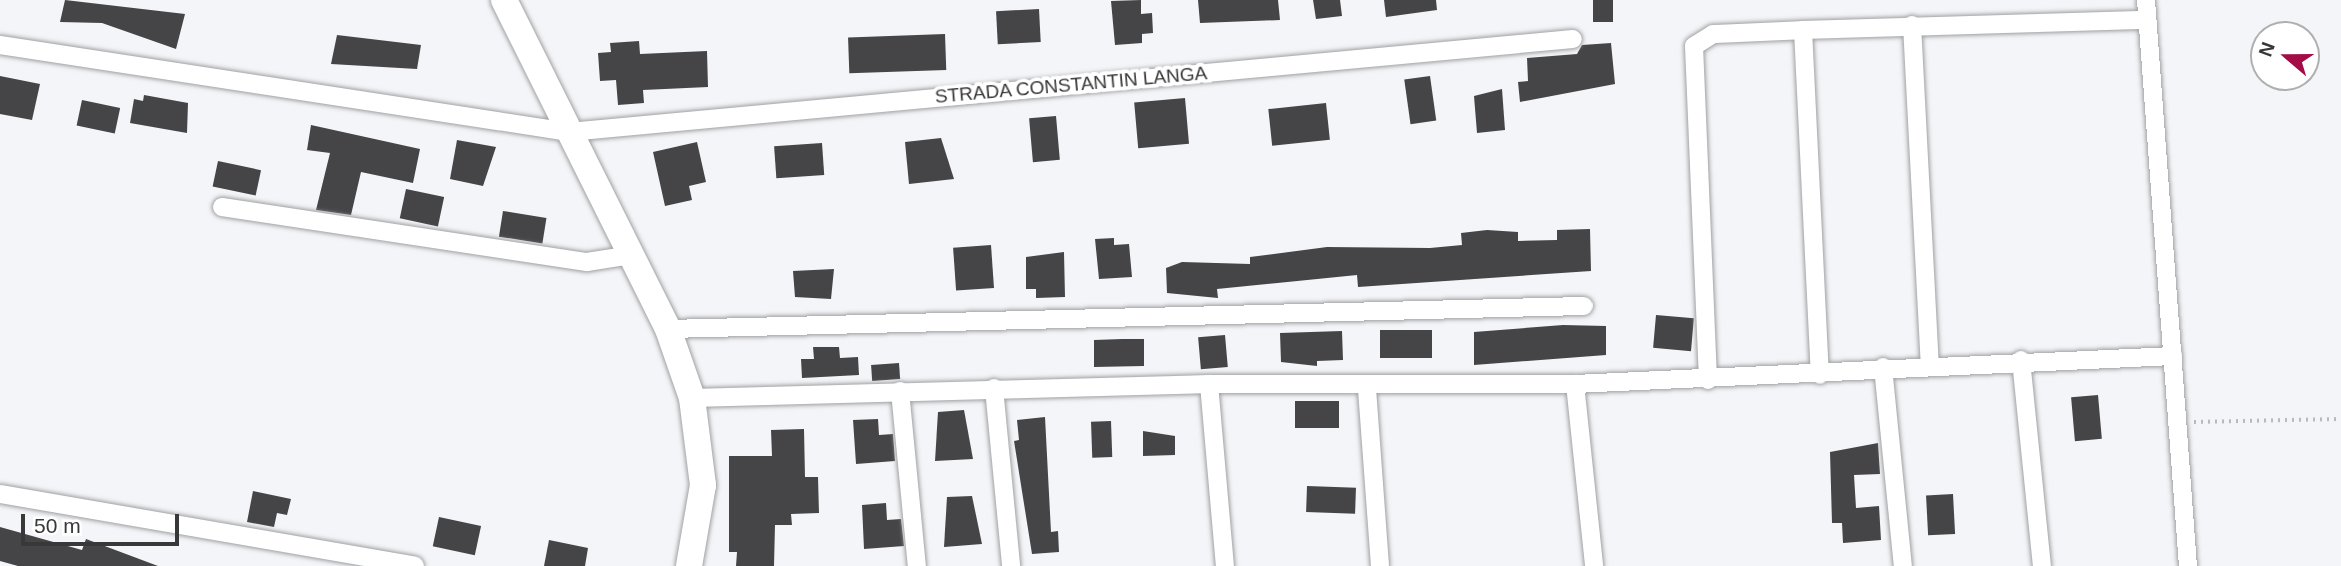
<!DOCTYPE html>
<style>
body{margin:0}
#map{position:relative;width:2341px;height:566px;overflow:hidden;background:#f4f5f8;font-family:Arial,sans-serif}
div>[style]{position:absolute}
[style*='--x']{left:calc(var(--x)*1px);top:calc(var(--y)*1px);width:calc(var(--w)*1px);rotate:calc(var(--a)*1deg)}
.building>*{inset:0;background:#454547;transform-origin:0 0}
.path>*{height:3.5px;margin-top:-1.75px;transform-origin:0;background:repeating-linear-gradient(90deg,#bababd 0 2px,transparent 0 7px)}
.roads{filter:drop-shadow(0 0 2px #a0a1a3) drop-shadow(0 0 2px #a0a1a3)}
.street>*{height:18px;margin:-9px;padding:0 9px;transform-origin:9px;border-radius:9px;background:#fff}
.secondary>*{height:26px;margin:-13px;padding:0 13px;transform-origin:13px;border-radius:13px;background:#fff}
span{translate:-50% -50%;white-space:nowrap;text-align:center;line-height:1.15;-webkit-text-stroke:7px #fff;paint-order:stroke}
.street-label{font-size:19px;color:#383839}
.north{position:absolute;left:2250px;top:21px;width:70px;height:70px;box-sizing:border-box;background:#fff;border:2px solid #afafb0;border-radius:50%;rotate:290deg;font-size:19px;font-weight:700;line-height:28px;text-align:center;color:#383839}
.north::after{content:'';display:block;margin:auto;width:24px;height:32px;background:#a40c48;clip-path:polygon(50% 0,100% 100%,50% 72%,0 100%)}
.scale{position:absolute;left:21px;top:514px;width:158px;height:32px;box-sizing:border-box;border:4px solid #383839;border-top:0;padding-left:9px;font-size:21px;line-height:24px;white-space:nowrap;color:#383839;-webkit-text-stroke:5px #fff;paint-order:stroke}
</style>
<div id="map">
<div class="building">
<i style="clip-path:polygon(65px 0,185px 14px,176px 49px,102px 23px,60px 22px)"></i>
<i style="clip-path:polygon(1141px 0,1141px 14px,1152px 13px,1153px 33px,1142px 34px,1142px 43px,1115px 45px,1111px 1px)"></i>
<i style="clip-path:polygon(1198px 0,1278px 0,1280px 20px,1200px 23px)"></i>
<i style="clip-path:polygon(1313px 0,1340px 0,1342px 16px,1316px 19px)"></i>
<i style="clip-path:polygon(1384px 0,1436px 0,1437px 10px,1386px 17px)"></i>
<i style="left:1593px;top:0;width:20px;height:22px"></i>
<i style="left:1039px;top:9px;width:33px;height:43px;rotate:87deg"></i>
<i style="left:945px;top:34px;width:36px;height:97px;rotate:88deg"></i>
<i style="clip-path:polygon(337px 35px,421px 45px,417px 69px,331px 64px)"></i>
<i style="clip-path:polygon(639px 41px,640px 54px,707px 51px,708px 87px,643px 90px,644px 103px,618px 105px,616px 80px,600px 81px,598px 53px,611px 52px,610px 43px)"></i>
<i style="clip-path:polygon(1611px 43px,1615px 84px,1520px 102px,1518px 82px,1528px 81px,1527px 58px,1577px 54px,1582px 45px)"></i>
<i style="clip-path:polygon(0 76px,40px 84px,32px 120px,0 114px)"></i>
<i style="left:1430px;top:76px;width:45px;height:26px;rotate:82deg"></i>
<i style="clip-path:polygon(1502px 89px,1505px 130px,1477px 133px,1474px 96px)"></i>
<i style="clip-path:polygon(144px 95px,188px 103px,187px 133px,130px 123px,134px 99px,143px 101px)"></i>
<i style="left:1185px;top:98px;width:46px;height:51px;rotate:85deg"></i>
<i style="left:82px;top:100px;width:39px;height:26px;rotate:12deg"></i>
<i style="left:1326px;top:103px;width:37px;height:58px;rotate:84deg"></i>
<i style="left:1056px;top:116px;width:44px;height:27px;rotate:85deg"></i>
<i style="clip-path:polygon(311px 125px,420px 149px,413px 183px,361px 172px,351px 215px,316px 210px,330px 153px,307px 150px)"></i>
<i style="clip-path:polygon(941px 138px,954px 179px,909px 184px,905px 142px)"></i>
<i style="clip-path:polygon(457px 140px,496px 147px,483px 186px,450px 179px)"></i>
<i style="clip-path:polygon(697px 142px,706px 182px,689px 186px,692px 200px,665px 206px,653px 152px)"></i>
<i style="left:822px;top:143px;width:32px;height:48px;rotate:86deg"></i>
<i style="left:218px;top:161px;width:44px;height:26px;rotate:12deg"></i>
<i style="left:406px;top:189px;width:39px;height:30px;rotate:12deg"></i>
<i style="left:503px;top:211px;width:44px;height:26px;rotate:9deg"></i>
<i style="clip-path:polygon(1590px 229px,1591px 271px,1358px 287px,1357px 275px,1217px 289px,1218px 298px,1167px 293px,1166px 268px,1182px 262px,1250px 264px,1250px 257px,1327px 247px,1430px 248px,1462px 245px,1461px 233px,1487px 230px,1518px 232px,1518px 241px,1557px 240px,1557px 230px)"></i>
<i style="clip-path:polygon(1114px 238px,1114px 245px,1129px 244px,1132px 277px,1099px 279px,1095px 239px)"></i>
<i style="left:991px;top:245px;width:43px;height:38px;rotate:86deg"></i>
<i style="clip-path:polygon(1064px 252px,1065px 297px,1036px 298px,1036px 289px,1026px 289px,1026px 257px)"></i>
<i style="clip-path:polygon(834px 269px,831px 299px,795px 297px,793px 271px)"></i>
<i style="left:1656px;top:315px;width:38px;height:33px;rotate:5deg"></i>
<i style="clip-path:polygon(1563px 325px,1606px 326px,1606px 355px,1474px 365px,1474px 332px)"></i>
<i style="left:1380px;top:330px;width:52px;height:28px"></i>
<i style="clip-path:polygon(1342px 331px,1343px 360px,1317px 361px,1317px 366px,1281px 362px,1280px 333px)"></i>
<i style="left:1225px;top:335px;width:32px;height:27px;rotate:85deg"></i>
<i style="clip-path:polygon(1122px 339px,1144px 339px,1144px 366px,1094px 367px,1094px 340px)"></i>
<i style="clip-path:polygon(813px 347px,839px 347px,840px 358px,858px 357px,859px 375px,802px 378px,801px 359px,814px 359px)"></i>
<i style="left:899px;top:363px;width:16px;height:28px;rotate:86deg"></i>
<i style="left:2098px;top:395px;width:44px;height:27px;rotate:85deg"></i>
<i style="left:1339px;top:401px;width:27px;height:44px;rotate:90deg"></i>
<i style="clip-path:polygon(964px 410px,973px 459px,935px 461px,938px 412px)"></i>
<i style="clip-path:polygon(1045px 417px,1051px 532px,1058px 531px,1059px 552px,1032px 554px,1014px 441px,1019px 440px,1017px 420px)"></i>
<i style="clip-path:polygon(878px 419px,879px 435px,893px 434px,895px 461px,856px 464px,853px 420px)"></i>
<i style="left:1111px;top:421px;width:36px;height:20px;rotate:88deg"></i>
<i style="clip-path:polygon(804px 429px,805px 477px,818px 477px,819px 513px,791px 514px,792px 525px,775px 525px,774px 566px,736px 566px,737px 552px,729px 552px,729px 456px,772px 456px,771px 430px)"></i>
<i style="clip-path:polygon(1143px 431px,1175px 436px,1175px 455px,1143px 456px)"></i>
<i style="clip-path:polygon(1878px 443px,1880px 474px,1854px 475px,1856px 508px,1879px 506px,1881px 540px,1843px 543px,1842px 523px,1832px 523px,1830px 452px)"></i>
<i style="left:1307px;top:486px;width:49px;height:26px;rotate:2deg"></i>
<i style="clip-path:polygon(253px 491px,291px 499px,287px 515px,277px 513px,274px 527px,247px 522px)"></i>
<i style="left:1953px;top:494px;width:40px;height:27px;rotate:87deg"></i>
<i style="clip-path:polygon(972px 496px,982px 544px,944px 547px,947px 497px)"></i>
<i style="clip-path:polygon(886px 503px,887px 520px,901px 519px,904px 546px,864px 549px,862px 505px)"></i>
<i style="left:439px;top:517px;width:43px;height:30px;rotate:12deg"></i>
<i style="clip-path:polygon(0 527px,82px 550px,86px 539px,158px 566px,18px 566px,0 561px)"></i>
<i style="clip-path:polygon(549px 540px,588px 548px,585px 566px,544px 566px)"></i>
</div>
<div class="path">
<i style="--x:2194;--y:422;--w:147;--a:-1.2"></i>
</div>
<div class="roads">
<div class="street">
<i style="--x:2146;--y:0;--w:568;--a:85.76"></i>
<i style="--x:1912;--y:25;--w:340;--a:87"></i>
<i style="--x:1803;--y:30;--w:344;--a:-1.7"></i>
<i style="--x:0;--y:45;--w:576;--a:8.69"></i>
<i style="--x:569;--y:132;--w:1008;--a:-5.29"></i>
<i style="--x:222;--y:207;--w:369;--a:8.6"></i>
<i style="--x:587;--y:262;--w:46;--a:-8.8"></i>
<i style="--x:668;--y:329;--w:916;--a:-1.44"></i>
<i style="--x:2021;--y:360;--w:207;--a:84.2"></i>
<i style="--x:1883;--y:367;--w:200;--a:84.3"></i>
<i style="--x:1708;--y:380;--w:334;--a:-92.4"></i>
<i style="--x:1694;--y:46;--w:22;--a:-32"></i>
<i style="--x:1713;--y:34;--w:90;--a:-2.5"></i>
<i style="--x:1803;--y:30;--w:345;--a:87.2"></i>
<i style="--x:1209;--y:384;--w:183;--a:85"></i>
<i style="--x:1575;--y:384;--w:183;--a:84"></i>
<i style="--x:994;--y:388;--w:179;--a:84.5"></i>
<i style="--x:1367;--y:389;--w:177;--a:85.8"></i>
<i style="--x:900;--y:391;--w:176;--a:84.5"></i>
<i style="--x:692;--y:398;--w:517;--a:-1.55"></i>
<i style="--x:1209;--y:384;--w:366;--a:0"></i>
<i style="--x:1575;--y:384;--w:599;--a:-2.68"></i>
<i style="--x:0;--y:494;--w:421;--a:9.8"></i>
</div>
<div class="secondary">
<i style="--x:504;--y:0;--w:368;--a:63.5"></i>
<i style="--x:668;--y:329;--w:73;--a:70.8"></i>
<i style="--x:692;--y:398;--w:88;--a:82.8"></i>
<i style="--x:703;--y:485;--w:82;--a:99.8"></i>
</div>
</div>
<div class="street-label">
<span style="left:1071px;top:85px;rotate:-5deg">STRADA CONSTANTIN LANGA</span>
</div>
<div class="north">N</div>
<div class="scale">50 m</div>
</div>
